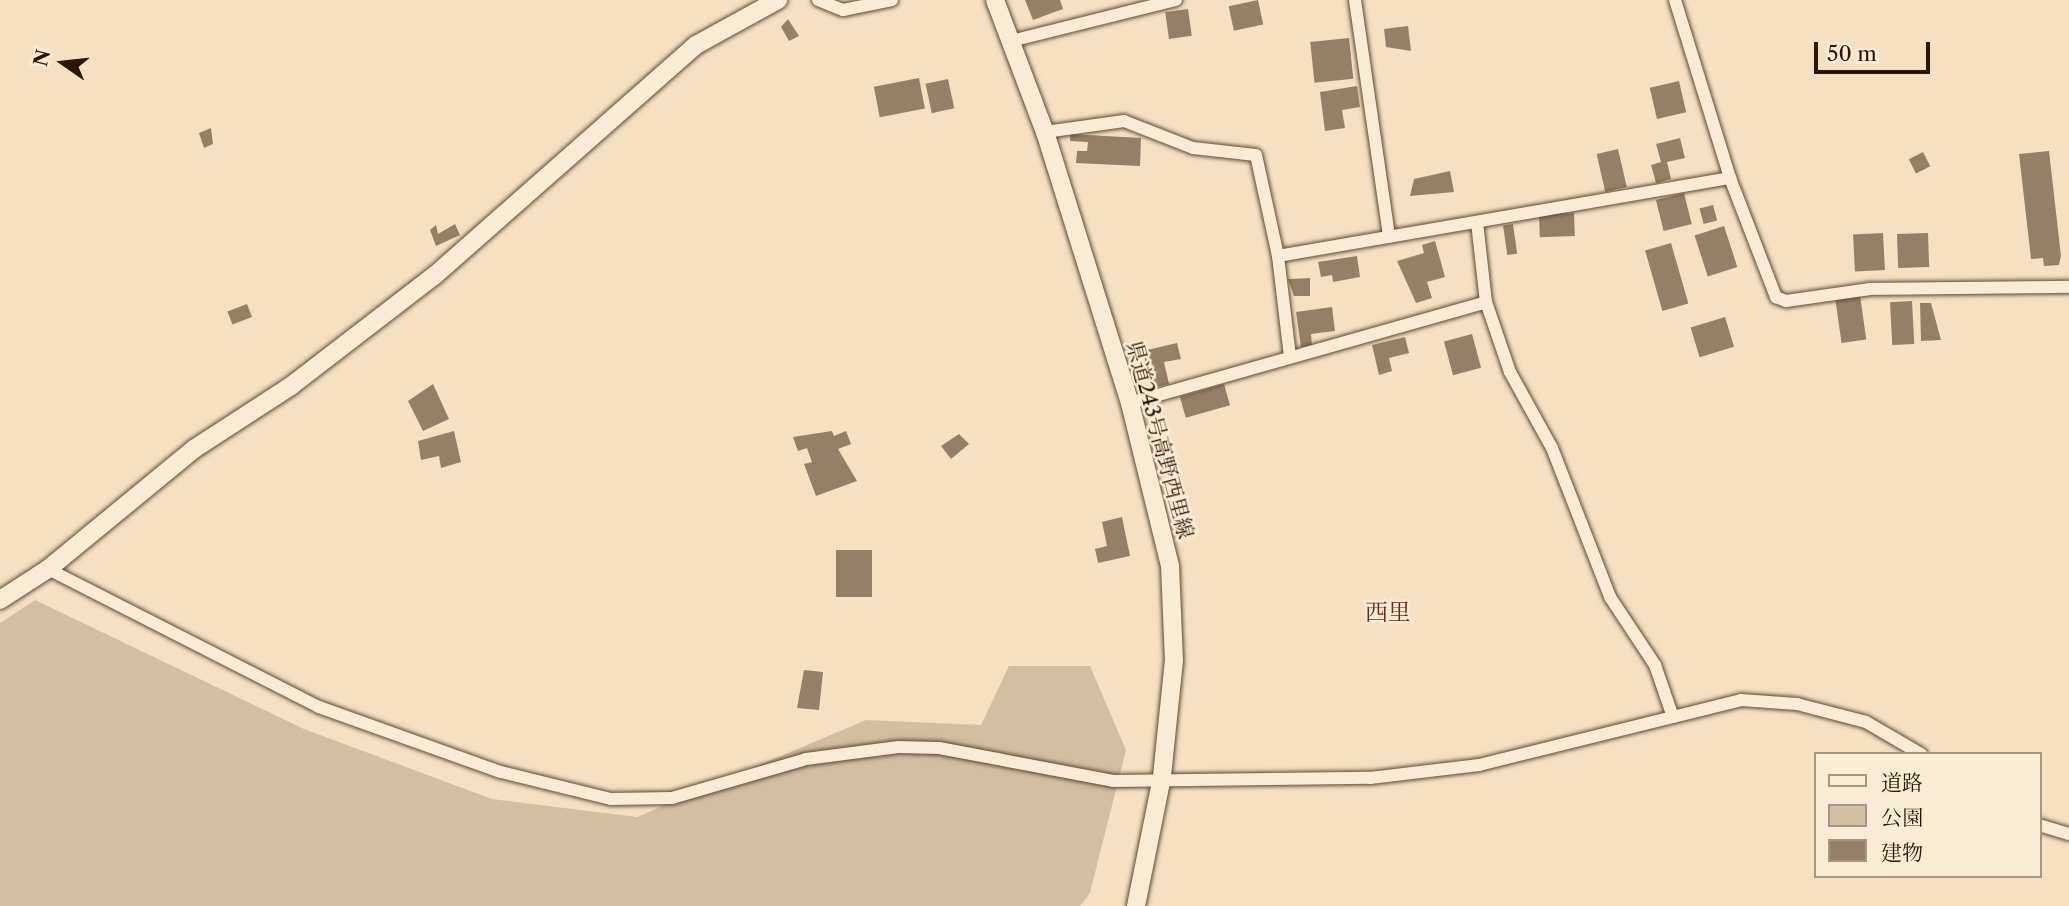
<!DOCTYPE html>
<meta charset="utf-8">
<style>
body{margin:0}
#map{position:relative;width:2069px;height:906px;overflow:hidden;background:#f5e1c2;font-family:"Libre Caslon Text","Noto Serif JP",serif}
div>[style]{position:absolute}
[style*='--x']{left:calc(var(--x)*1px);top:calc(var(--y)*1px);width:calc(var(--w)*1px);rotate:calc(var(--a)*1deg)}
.green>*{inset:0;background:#d2bea1}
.building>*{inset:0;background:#948066;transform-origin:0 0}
.roads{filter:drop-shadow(0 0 2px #5d4932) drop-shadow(0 0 2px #5d4932)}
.street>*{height:12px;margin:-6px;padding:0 6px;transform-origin:6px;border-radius:6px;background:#f8ecd7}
.secondary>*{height:18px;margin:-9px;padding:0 9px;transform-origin:9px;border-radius:9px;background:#f8ecd7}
span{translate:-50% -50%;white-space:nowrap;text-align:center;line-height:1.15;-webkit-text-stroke:5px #f8ecd7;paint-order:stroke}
.street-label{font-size:21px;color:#2a1602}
.neighbourhood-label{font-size:23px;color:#7a1f14}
.legend{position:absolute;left:1814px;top:752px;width:228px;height:126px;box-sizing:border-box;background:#f8ecd7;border:2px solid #a69682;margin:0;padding:9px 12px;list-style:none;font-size:21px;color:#2a1602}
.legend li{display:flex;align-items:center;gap:14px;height:35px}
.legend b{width:35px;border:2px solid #a69682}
.north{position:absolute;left:28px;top:28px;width:70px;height:70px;-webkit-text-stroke:5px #f8ecd7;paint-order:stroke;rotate:284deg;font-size:19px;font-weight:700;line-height:28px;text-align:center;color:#2a1602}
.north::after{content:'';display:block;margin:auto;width:24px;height:32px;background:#2a1602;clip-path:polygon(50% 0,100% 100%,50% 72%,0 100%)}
.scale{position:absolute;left:1814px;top:42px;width:116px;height:32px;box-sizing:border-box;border:4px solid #2a1602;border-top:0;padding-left:9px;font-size:21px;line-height:24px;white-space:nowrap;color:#2a1602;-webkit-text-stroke:5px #f8ecd7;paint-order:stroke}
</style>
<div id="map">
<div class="green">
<i style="clip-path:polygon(35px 600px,304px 729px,492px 799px,637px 817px,866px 720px,981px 725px,1009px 666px,1090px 666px,1126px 750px,1090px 893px,1080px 906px,0 906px,0 623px)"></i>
</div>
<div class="building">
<i style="clip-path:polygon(1025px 0,1060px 0,1063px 9px,1033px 20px)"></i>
<i style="left:1258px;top:0;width:25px;height:30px;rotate:78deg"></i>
<i style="left:1188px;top:9px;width:27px;height:23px;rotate:82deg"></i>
<i style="clip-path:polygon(788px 19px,799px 36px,789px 41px,781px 27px)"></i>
<i style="clip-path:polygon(1408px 26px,1411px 51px,1386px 47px,1384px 29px)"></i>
<i style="left:1349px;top:38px;width:41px;height:39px;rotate:84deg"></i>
<i style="left:919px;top:78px;width:31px;height:46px;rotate:79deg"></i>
<i style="left:948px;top:79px;width:30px;height:23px;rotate:78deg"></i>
<i style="left:1679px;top:81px;width:32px;height:30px;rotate:77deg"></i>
<i style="clip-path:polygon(1357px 86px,1360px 107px,1342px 110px,1345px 128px,1325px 131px,1320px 92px)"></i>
<i style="clip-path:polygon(211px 128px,213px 144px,204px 148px,199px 133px)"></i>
<i style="clip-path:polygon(1070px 134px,1141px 138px,1140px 166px,1076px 163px,1077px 151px,1087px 151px,1088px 142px,1070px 141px)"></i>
<i style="clip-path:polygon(1680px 138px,1685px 158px,1667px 162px,1671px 179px,1656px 183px,1651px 165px,1661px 162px,1656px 144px)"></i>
<i style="left:1618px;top:149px;width:39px;height:22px;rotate:77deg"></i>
<i style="clip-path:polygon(2049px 151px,2061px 256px,2059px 265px,2044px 266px,2043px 258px,2031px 259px,2019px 154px)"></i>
<i style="left:1923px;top:152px;width:16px;height:16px;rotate:63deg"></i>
<i style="clip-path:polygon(1450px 171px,1454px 192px,1410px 196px,1414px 179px)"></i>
<i style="left:1684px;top:193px;width:32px;height:29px;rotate:76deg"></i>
<i style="left:1713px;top:205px;width:16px;height:14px;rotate:75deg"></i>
<i style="left:1574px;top:213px;width:23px;height:35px;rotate:88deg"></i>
<i style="clip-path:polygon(455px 224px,460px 235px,436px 246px,430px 230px,436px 225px,438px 234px)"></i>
<i style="left:1513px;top:224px;width:30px;height:10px;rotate:82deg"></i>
<i style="left:1724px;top:226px;width:43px;height:31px;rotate:72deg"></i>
<i style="left:1883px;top:233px;width:37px;height:30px;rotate:87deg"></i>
<i style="left:1928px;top:233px;width:34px;height:31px;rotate:88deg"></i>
<i style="clip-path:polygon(1435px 241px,1445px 277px,1427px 282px,1432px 298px,1416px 303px,1397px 261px,1424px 253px,1422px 245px)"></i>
<i style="left:1671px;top:243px;width:63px;height:27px;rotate:74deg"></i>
<i style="clip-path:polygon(1357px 256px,1360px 277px,1333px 282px,1332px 275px,1321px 277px,1318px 262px)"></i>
<i style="clip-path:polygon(1310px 278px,1310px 296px,1294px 296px,1288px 279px)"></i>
<i style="left:1860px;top:295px;width:45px;height:25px;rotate:82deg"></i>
<i style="left:1912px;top:301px;width:43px;height:22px;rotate:87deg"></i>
<i style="clip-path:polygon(1920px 303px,1931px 303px,1941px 340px,1921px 341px)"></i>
<i style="left:247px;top:304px;width:14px;height:21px;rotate:69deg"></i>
<i style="clip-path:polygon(1332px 307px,1335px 331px,1311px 334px,1312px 345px,1301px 347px,1296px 312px)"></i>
<i style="left:1725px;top:317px;width:31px;height:36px;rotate:73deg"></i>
<i style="left:1472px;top:334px;width:35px;height:29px;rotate:75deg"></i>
<i style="clip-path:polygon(1405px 337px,1409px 353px,1389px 358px,1392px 371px,1379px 375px,1372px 345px)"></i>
<i style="clip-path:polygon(1177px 343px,1181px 359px,1164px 362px,1169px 384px,1151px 388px,1143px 351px)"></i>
<i style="clip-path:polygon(433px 384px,449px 419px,423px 431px,408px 401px)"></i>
<i style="left:1224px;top:384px;width:22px;height:46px;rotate:74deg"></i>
<i style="clip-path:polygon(454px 431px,461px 462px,441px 468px,439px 456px,421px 460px,418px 441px)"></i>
<i style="clip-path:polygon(832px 431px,834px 436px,846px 431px,851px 444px,838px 449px,857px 481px,816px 496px,804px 464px,812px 462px,807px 448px,798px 451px,793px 437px)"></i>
<i style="clip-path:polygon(959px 434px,969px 444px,951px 459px,941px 446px)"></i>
<i style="clip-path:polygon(1122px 517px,1130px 556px,1098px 563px,1095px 549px,1107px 546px,1102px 522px)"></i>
<i style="left:836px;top:550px;width:36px;height:47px"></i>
<i style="clip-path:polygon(804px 670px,823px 672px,819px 710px,797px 708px)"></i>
</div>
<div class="roads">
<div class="street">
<i style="--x:818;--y:0;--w:27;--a:22"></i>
<i style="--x:843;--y:10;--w:50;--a:-11.5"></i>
<i style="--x:1355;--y:0;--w:239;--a:81.8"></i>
<i style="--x:1675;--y:0;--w:186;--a:72.8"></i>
<i style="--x:1730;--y:178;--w:128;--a:68.9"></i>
<i style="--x:1776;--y:297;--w:11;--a:22"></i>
<i style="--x:1786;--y:301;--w:85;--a:-8.1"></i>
<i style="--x:1870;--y:289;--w:199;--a:-0.6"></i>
<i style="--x:1011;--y:41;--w:170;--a:-14"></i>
<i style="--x:1045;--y:132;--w:80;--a:-7.9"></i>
<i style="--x:1124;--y:121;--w:74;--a:21.4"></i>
<i style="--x:1193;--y:148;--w:63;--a:6.3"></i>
<i style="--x:1256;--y:155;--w:103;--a:77.7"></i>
<i style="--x:1278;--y:256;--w:101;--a:83.2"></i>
<i style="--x:1477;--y:222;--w:81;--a:83.6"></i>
<i style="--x:1486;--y:302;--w:74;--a:71.1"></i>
<i style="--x:1510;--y:372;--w:87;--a:61.1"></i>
<i style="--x:1552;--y:448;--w:160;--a:68.7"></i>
<i style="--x:1610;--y:597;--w:82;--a:56.5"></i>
<i style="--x:1655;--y:665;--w:55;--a:70.9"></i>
<i style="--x:1278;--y:256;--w:459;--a:-9.8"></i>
<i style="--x:1130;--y:403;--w:370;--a:-15.8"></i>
<i style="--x:48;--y:569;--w:304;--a:27"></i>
<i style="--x:319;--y:707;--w:193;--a:19.7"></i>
<i style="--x:501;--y:772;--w:113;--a:13.8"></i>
<i style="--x:611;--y:799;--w:61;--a:-0.9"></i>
<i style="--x:672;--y:798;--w:140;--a:-16.2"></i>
<i style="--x:806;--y:759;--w:93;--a:-7.4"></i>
<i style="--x:898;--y:747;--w:41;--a:1.4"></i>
<i style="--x:939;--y:748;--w:177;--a:10.7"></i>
<i style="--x:1113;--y:781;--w:257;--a:-0.7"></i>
<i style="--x:1370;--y:778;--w:110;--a:-6.8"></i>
<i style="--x:1479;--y:765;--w:270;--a:-13.9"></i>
<i style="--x:1741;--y:700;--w:56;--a:4.1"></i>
<i style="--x:1797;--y:704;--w:71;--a:14.6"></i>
<i style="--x:1866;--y:722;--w:64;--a:30.2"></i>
<i style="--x:2039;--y:825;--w:31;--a:17"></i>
</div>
<div class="secondary">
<i style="--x:995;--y:0;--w:141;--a:69.3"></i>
<i style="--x:1045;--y:132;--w:284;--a:72.6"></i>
<i style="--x:1130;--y:403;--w:168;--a:76.2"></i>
<i style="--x:1170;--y:566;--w:94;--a:87.6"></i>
<i style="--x:1174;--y:660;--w:118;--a:95.9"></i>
<i style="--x:1162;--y:777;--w:132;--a:101.4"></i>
<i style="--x:0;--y:600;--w:57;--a:-32.9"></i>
<i style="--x:48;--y:569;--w:189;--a:-39.4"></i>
<i style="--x:194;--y:449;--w:116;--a:-33"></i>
<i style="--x:291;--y:386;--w:180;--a:-37.6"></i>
<i style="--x:434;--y:276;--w:349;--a:-41.4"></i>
<i style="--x:696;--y:45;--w:94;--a:-28.8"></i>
</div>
</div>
<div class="street-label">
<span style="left:1160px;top:440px;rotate:75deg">県道243号高野西里線</span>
</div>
<div class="neighbourhood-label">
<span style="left:1388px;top:612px">西里</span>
</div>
<ul class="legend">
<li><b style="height:9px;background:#f8ecd7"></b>道路</li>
<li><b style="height:19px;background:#d2bea1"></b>公園</li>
<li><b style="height:19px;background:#948066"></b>建物</li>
</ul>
<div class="north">N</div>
<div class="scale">50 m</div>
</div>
